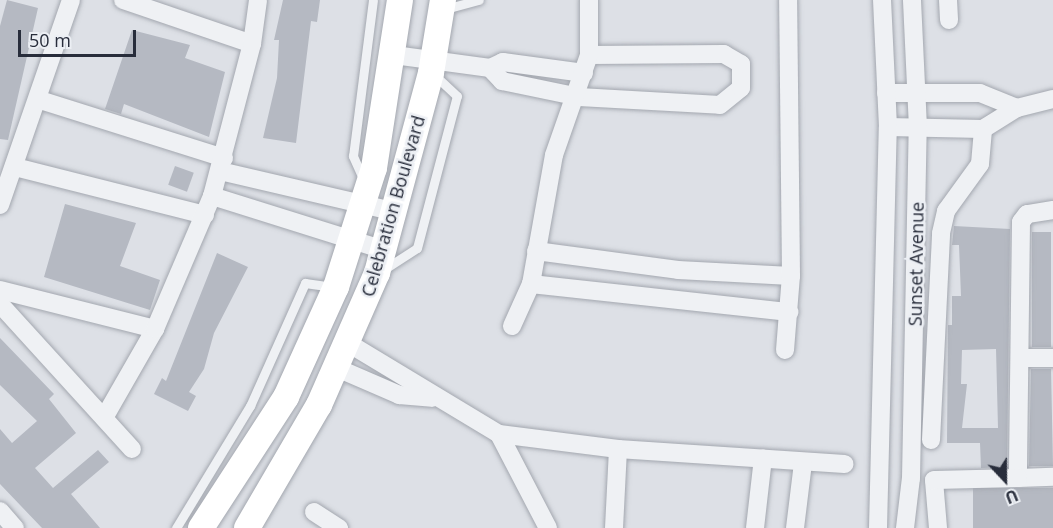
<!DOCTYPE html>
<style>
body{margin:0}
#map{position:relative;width:1053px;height:528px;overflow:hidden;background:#dde0e6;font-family:"Open Sans",sans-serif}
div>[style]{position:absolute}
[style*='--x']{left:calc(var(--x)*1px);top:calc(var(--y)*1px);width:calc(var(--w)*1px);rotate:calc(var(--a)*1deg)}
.building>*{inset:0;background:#b5b9c2;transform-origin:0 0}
.roads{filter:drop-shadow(0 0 2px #a3a7af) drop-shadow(0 0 2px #a3a7af)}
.lane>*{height:9px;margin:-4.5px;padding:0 4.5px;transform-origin:4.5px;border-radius:4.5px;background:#eff1f4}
.street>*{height:18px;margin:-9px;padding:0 9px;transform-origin:9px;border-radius:9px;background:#eff1f4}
.secondary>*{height:26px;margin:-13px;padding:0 13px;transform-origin:13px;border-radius:13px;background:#fff}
span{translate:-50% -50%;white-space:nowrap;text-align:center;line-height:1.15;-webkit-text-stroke:5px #eceff4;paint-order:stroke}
.street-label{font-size:18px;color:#282d3b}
.north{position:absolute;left:975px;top:450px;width:60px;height:60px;-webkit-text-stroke:4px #eceff4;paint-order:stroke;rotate:158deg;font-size:16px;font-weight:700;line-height:24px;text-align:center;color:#282d3b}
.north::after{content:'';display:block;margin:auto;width:21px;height:27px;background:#282d3b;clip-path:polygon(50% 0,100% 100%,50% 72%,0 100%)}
.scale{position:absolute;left:18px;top:30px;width:118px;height:27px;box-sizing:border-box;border:3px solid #282d3b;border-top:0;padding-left:8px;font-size:18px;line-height:21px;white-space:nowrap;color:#282d3b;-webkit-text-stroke:4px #eceff4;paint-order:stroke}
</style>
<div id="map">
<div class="building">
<i style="clip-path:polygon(7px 0,38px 8px,8px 140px,0 139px,0 26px)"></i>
<i style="clip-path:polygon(283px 0,320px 0,317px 22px,311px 21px,296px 143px,263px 138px,277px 78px,279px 40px,274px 40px)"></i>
<i style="clip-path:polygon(132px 30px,190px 45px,185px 58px,225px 72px,209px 137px,124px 104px,121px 114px,105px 109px)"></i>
<i style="left:175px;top:166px;width:20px;height:20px;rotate:20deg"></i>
<i style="clip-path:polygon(65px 204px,136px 223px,120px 266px,160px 280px,150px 310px,44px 277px)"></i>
<i style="clip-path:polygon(evenodd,954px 226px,1010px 229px,1007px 467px,981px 468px,980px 443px,947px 443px,948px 325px,952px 325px,952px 296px,961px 296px,959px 245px,952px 245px,954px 226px,996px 349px,998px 428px,962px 428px,967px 384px,961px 384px,962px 350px,996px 349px)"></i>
<i style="left:1032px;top:232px;width:19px;height:115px"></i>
<i style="clip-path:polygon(217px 253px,248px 267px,214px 333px,204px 369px,189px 392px,196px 396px,188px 411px,154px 394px,162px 378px,166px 381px)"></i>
<i style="clip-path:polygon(0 338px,54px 394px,49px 399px,76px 433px,35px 468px,53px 488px,98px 450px,109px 462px,71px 494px,100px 528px,42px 528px,0 484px,0 429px,12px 443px,37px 421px,0 385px)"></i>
<i style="clip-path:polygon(1031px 369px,1051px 369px,1053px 466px,1029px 466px)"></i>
<i style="left:1053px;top:488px;width:40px;height:80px;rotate:90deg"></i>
</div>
<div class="roads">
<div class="lane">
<i style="--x:445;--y:9;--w:35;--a:-15"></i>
<i style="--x:365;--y:183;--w:30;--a:-114"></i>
<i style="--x:353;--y:156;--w:157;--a:-82.7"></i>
<i style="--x:383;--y:270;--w:40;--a:-32.9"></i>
<i style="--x:417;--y:248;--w:157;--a:-75.3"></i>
<i style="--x:457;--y:96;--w:33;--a:-137"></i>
<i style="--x:176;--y:528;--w:143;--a:-58.8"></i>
<i style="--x:250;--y:406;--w:135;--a:-65.9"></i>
<i style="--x:305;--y:283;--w:30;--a:8"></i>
</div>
<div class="street">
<i style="--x:123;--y:0;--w:136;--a:18.8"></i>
<i style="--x:948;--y:0;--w:20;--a:87"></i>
<i style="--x:394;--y:55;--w:97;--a:7.7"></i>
<i style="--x:584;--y:73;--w:82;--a:-172.3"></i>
<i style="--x:503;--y:62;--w:14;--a:155"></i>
<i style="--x:490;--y:68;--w:18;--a:47"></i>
<i style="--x:502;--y:81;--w:79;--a:11.7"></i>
<i style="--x:579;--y:97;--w:141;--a:3.2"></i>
<i style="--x:720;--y:105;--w:27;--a:-39"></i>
<i style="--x:741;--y:88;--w:24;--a:-90"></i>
<i style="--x:741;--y:64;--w:20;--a:-150"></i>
<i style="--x:724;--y:54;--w:135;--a:179.6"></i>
<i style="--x:886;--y:93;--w:94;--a:0"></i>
<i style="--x:980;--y:93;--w:40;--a:22"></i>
<i style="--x:40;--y:100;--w:193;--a:17.5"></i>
<i style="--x:888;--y:127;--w:95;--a:1.2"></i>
<i style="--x:983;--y:129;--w:40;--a:-32"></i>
<i style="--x:1017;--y:108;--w:37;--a:-14"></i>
<i style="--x:15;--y:167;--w:196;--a:14.2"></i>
<i style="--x:220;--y:171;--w:177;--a:13.1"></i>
<i style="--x:212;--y:196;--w:180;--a:17.4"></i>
<i style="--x:0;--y:205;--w:217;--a:-70.9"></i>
<i style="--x:1053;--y:210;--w:26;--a:171"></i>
<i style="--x:1027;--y:214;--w:10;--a:127"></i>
<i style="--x:1021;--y:222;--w:256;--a:90.7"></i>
<i style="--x:1018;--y:478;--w:35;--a:-2"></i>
<i style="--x:536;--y:251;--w:143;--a:7.6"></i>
<i style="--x:678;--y:270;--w:113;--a:3"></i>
<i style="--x:531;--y:284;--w:260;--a:6.2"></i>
<i style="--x:0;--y:290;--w:160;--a:14.1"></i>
<i style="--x:0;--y:304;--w:196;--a:47.7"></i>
<i style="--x:512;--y:326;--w:46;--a:-65.7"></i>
<i style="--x:531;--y:284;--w:131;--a:-79.9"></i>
<i style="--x:554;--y:155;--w:106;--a:-70.7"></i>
<i style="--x:589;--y:55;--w:55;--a:-90"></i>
<i style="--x:348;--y:343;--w:176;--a:31.1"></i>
<i style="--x:499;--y:434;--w:120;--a:7.2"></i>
<i style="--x:618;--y:449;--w:227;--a:3.8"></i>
<i style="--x:785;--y:350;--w:74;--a:-85.4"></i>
<i style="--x:791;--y:276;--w:276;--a:-90.6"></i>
<i style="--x:1020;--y:358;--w:33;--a:0"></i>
<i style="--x:337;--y:368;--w:68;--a:23.5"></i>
<i style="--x:399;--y:395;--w:33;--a:5"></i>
<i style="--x:104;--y:418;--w:103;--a:-60.2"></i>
<i style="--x:155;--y:329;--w:145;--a:-66.8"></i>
<i style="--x:212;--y:196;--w:157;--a:-75.3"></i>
<i style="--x:252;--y:44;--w:44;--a:-82.2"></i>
<i style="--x:499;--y:434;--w:106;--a:62.5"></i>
<i style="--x:931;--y:440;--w:207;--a:-87.2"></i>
<i style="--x:941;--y:233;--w:23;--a:-77"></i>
<i style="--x:946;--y:211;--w:58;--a:-54.1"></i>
<i style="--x:980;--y:164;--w:35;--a:-85"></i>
<i style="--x:0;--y:511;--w:23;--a:49"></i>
<i style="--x:314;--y:512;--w:30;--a:33"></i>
<i style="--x:614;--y:528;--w:79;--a:-87.1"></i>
<i style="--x:755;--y:528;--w:70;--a:-83.5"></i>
<i style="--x:795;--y:528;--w:65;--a:-83"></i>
<i style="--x:878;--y:528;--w:401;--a:-88.6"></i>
<i style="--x:888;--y:127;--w:127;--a:-92.7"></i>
<i style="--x:905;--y:528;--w:50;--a:-83.2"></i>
<i style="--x:911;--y:478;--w:350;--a:-88.9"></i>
<i style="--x:918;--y:128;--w:128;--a:-92.7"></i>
<i style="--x:938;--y:528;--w:48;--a:-94.8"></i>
<i style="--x:934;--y:480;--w:84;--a:-1.4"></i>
</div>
<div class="secondary">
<i style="--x:201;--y:528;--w:156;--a:-57"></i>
<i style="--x:286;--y:397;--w:121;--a:-65.6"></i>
<i style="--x:336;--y:287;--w:125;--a:-72.3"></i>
<i style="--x:374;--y:168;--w:170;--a:-81.2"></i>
<i style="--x:247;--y:528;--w:143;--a:-59.7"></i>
<i style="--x:319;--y:405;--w:144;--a:-66.3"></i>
<i style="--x:377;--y:273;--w:207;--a:-74.9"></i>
<i style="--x:431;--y:73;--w:74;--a:-80.7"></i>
</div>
</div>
<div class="street-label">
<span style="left:393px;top:206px;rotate:-74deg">Celebration Boulevard</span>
<span style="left:916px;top:264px;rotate:-89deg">Sunset Avenue</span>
</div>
<div class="north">U</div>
<div class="scale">50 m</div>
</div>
